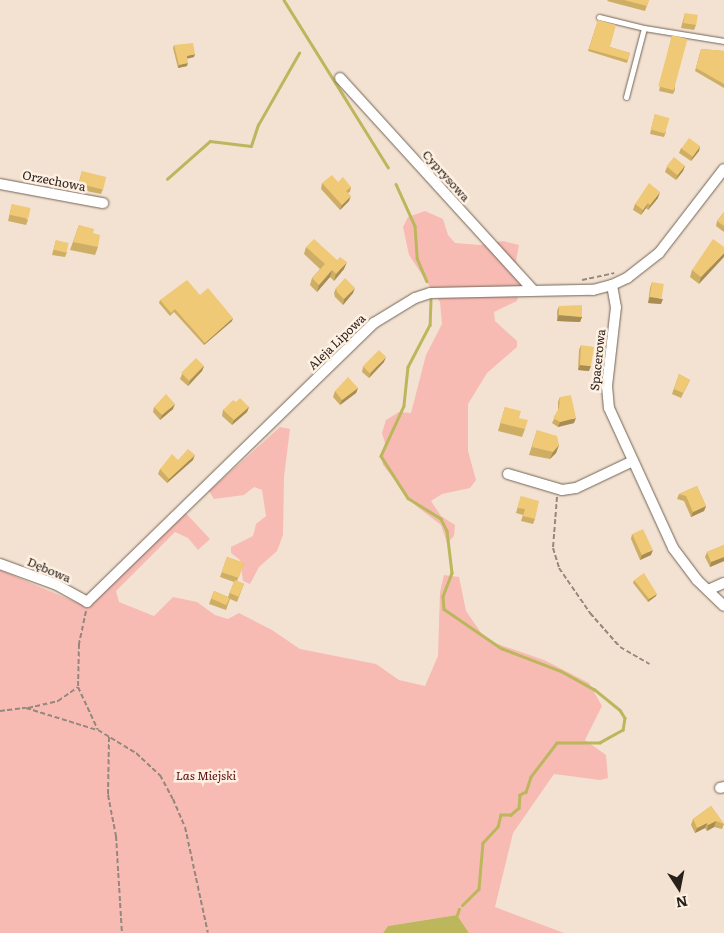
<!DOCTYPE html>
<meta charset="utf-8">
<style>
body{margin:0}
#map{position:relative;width:724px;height:933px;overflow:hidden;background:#f3e2d1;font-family:Literata,serif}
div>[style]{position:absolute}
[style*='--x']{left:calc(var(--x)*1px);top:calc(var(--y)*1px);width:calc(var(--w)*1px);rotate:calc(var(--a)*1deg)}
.green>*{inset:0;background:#f7bbb4}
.water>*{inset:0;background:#bcb65d}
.stream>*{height:2.5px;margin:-1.25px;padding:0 1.25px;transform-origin:1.25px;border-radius:1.25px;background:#bcb65d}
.path>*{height:2px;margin-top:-1px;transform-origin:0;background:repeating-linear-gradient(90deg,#94887c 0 5px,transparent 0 7.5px)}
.roads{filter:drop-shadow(0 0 1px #736456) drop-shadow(0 0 1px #736456)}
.lane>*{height:5px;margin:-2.5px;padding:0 2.5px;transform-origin:2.5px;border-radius:2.5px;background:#fff}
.street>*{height:10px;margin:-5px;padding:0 5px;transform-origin:5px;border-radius:5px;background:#fff}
.wall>*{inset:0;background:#cead65}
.shaded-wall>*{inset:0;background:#a78d53}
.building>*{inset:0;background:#efc976;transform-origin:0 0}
span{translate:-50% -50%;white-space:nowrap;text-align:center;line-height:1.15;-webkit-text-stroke:5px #fef0e2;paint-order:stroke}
.street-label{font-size:12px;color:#28211b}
.park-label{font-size:12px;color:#580609;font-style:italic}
.north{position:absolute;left:654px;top:863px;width:50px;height:50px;-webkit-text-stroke:4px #fef0e2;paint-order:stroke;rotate:169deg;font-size:14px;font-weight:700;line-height:20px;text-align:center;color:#28211b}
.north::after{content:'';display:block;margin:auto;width:18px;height:22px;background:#28211b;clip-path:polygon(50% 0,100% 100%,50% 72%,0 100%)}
</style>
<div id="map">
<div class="green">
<i style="clip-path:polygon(425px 211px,443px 219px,448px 235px,455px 243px,480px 245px,503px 241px,519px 245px,516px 261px,523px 273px,517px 301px,494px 312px,495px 321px,517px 341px,517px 347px,487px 373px,468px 404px,468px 451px,476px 480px,470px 488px,442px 494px,431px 501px,441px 516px,455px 525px,454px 536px,447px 543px,441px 525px,415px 505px,383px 465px,381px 456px,385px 443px,382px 433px,386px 420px,399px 412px,411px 413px,426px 355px,442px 324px,440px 302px,409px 255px,403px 227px,408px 217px)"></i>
<i style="clip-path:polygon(280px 427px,290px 429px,284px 477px,283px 535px,277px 551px,259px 567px,250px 584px,243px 581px,240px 560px,231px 553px,231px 547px,253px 536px,256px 524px,266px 516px,262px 490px,254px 487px,244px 495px,214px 499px,209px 491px)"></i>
<i style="clip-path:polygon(179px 506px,210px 539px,198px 550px,188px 538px,175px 532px,116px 591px,119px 602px,154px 616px,173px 597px,197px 602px,215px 615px,228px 619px,239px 613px,272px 630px,300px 649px,376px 664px,399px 680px,425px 686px,438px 656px,440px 592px,444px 575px,459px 577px,466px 611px,486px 640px,544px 660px,589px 683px,602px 706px,585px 740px,606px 755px,608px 778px,600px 780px,554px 774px,513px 833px,495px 907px,564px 933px,469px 933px,457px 915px,388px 926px,383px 933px,0 933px,0 570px,78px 603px)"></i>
</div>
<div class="water">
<i style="clip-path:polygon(457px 915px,469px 933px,383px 933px,388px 926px)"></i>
</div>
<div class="stream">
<i style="--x:284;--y:0;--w:197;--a:58.1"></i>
<i style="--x:167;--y:179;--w:57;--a:-41.5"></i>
<i style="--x:210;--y:141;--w:41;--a:7"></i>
<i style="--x:251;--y:146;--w:22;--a:-72"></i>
<i style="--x:258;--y:125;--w:83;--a:-60.3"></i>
<i style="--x:396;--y:184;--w:46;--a:65.7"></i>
<i style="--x:415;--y:226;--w:32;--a:86"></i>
<i style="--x:417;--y:258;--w:25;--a:67"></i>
<i style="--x:431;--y:300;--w:25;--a:92"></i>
<i style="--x:430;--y:325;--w:47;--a:117.6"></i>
<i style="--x:408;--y:367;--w:39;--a:96"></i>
<i style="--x:404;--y:406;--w:55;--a:114.7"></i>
<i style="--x:381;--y:456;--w:50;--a:57.3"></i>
<i style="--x:408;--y:498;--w:39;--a:32"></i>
<i style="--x:441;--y:519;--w:13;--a:63"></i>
<i style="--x:447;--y:531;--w:42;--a:83.2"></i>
<i style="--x:452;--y:573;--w:25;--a:111"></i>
<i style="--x:443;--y:596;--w:13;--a:86"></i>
<i style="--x:444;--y:609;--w:69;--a:34.4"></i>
<i style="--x:501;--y:648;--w:64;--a:21"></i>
<i style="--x:561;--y:671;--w:38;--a:29"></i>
<i style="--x:594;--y:689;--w:33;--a:39"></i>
<i style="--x:620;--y:710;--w:9;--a:58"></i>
<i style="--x:625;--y:718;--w:12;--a:99"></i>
<i style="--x:623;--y:730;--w:26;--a:151"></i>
<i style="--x:600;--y:743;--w:43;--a:180"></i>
<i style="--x:557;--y:743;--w:43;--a:127.4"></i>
<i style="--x:531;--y:777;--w:16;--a:108"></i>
<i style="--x:526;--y:792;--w:7;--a:153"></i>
<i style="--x:520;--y:795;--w:13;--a:94"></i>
<i style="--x:519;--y:808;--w:11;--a:139"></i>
<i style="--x:511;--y:815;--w:10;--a:180"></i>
<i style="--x:501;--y:815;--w:12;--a:104"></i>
<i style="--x:498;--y:827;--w:22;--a:133"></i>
<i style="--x:483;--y:843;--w:46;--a:95"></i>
<i style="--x:479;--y:889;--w:23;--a:135"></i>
<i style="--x:457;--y:915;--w:6;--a:-72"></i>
</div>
<div class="path">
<i style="--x:582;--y:280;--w:33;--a:-12"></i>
<i style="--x:557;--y:497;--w:51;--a:94.5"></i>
<i style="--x:553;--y:548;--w:21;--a:73"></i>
<i style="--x:559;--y:568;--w:55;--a:55.4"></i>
<i style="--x:590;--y:613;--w:45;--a:48.6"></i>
<i style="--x:620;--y:647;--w:34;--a:30"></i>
<i style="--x:86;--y:611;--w:34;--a:102"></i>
<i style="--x:79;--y:644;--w:43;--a:91.3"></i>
<i style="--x:78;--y:687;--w:47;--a:65.1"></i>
<i style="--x:98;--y:730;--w:44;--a:31.2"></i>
<i style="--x:136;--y:753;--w:33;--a:43"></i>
<i style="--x:160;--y:775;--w:27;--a:62"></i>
<i style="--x:173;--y:799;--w:30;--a:67"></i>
<i style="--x:185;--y:827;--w:108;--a:77.8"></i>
<i style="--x:28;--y:708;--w:31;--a:-13"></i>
<i style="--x:58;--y:701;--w:24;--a:-35"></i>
<i style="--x:0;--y:711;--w:26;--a:-7"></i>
<i style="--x:26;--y:708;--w:74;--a:17.2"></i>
<i style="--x:109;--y:737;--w:58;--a:91"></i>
<i style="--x:108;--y:795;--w:42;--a:79"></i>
<i style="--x:116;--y:836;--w:97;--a:86.5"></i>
</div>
<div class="roads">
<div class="lane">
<i style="--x:599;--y:17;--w:46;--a:13.7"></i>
<i style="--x:644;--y:28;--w:81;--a:9.2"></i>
<i style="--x:626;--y:97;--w:71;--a:-75.4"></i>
</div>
<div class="street">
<i style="--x:340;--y:78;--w:287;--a:47.7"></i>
<i style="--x:0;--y:184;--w:105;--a:10.5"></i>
<i style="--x:612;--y:285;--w:22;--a:80"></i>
<i style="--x:616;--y:307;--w:80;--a:96.5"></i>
<i style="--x:607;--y:386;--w:22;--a:85"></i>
<i style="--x:609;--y:408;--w:154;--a:65.4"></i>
<i style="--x:673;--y:548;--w:40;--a:53"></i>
<i style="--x:697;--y:580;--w:37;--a:44"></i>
<i style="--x:508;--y:474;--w:56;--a:16.5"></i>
<i style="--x:562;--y:490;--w:14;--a:-8"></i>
<i style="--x:576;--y:488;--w:63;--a:-25.3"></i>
<i style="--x:0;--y:564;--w:59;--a:20"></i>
<i style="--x:55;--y:584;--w:37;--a:29"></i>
<i style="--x:87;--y:602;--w:400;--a:-44.2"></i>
<i style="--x:374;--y:323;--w:48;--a:-31.4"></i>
<i style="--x:415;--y:298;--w:16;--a:-18"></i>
<i style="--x:430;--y:293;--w:163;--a:-1.1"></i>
<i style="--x:593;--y:290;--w:20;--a:-15"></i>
<i style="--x:612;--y:285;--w:17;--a:-25"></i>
<i style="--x:627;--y:278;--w:41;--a:-38"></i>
<i style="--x:659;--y:253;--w:106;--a:-52.3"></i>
<i style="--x:708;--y:590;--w:17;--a:-24"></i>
<i style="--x:720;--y:788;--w:4;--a:-14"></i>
</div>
</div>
<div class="wall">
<i style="clip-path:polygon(608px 0,649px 0,645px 11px,607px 1px)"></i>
<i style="clip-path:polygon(685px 13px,696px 25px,694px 30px,681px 28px)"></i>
<i style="clip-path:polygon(598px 20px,610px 47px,630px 53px,627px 63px,588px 51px)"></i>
<i style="clip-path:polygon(672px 35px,675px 90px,673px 94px,659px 91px)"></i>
<i style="clip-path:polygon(174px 45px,194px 57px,187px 58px,187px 66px,178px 68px,173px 48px)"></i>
<i style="clip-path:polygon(701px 49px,724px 51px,724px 88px,695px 71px)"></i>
<i style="clip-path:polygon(655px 114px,666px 132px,664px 137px,650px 134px)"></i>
<i style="clip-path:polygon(700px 146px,699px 151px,691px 161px,679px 153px,681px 148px)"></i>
<i style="clip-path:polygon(685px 166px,683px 171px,676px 180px,665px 172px,667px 167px)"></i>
<i style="clip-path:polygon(82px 171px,103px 189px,101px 194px,77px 189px)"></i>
<i style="clip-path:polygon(338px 182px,351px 187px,350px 192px,348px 193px,349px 201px,340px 210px,321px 189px,322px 183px)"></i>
<i style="clip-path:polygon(658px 198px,648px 210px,646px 208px,641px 215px,633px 210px,635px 204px)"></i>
<i style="clip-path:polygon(12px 204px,28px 220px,26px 225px,8px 221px)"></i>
<i style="clip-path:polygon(724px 212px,724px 232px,716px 226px,717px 221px)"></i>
<i style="clip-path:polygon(79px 225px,93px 233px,98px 247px,95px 255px,70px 250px)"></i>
<i style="clip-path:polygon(56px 240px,67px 252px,65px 257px,52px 255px)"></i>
<i style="clip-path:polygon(306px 247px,337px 260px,344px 269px,334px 281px,330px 277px,317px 292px,310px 285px,312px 278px,320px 269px,304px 254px)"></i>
<i style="clip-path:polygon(724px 247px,699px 284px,690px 277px,692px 270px)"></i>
<i style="clip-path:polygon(652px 282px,661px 304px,648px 303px,650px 288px)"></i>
<i style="clip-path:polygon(336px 288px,353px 293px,343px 305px,335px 297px,334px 293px)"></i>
<i style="clip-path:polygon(200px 295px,232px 321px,204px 345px,174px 312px,170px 316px,159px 303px,160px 300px)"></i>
<i style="clip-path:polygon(559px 306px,582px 317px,580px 322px,557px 321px,557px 311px)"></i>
<i style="clip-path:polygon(581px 345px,589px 371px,578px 370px,579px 350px)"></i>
<i style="clip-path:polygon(384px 362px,369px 378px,362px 372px,363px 367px)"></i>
<i style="clip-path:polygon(204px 366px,202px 371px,188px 386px,180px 379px,182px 374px)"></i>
<i style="clip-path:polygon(679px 374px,690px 380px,681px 398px,672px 394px)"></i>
<i style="clip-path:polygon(358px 388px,356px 393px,340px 405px,333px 397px,335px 391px)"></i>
<i style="clip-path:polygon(560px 397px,574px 423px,558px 427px,552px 423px,558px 411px,558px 402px)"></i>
<i style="clip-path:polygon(236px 402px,249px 407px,247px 412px,232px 425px,222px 416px,223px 410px)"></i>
<i style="clip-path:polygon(154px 407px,173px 409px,160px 420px,153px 412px)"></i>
<i style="clip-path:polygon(505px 407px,519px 418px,525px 429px,522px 437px,498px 431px)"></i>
<i style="clip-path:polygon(537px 430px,559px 445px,556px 453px,550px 459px,529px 455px)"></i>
<i style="clip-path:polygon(178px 460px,193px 460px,167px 483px,158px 474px,160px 469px)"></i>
<i style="clip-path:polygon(697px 486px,706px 506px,704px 511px,691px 517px,684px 501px,677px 499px,679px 494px)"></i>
<i style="clip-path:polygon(521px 496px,535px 519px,533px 524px,521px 521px,523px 515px,516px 513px)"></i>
<i style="clip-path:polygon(632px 534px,651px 555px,640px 560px,631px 539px)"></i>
<i style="clip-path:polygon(724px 545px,724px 561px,710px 567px,705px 557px,707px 552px)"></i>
<i style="clip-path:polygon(227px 557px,244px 563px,237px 581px,244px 584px,237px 602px,230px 599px,226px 610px,209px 604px,214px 591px,228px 597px,234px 582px,220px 577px)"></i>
<i style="clip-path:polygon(634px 580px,656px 596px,648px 602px,633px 583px)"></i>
<i style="clip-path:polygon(711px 806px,724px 824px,722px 829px,714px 827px,707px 831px,705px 828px,695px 833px,691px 825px,693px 819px)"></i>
</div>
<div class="shaded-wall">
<i style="clip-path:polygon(195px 54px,194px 57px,186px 59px,187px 56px)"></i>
<i style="clip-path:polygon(188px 63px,187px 66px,178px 68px,179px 65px)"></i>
<i style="clip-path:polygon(700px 146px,699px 151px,691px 161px,693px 156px)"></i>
<i style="clip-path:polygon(685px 166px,683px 171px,676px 180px,678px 175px)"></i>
<i style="clip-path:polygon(660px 192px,658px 198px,648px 210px,650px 205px)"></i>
<i style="clip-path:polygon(351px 196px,349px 201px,340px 210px,342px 205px)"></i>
<i style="clip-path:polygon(648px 203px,646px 208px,641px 215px,643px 210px)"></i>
<i style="clip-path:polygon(724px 253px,724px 257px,699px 284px,701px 277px)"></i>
<i style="clip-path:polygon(347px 262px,344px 269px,334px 281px,336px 274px)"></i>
<i style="clip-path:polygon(332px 270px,330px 277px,317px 292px,319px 285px)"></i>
<i style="clip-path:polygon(355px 288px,353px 293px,343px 305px,344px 299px)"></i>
<i style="clip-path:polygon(650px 297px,663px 299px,661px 304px,648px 303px)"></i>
<i style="clip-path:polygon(559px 315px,582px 317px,580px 322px,557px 321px)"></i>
<i style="clip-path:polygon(233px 318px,232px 321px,204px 345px,205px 343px)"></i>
<i style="clip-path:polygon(386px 357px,384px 362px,369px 378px,371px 373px)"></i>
<i style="clip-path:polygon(580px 365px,591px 366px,589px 371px,578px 370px)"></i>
<i style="clip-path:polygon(204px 366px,202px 371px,188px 386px,190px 381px)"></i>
<i style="clip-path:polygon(358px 388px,356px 393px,340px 405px,342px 400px)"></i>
<i style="clip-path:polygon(175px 404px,173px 409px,160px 420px,162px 415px)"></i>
<i style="clip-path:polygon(249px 407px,247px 412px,232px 425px,234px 420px)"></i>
<i style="clip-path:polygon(576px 418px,574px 423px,558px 427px,560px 422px)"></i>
<i style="clip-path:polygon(559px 445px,556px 453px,550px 459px,553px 452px)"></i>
<i style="clip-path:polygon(195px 455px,193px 460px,167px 483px,169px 479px)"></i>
<i style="clip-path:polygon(706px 506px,704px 511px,691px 517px,693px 512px)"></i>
<i style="clip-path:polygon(653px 550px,651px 555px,640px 560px,642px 555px)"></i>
<i style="clip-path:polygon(724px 557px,724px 561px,710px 567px,711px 562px)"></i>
<i style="clip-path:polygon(657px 594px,656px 596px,648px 602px,649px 599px)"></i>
<i style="clip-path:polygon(716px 821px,714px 827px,707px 831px,708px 825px)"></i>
<i style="clip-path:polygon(707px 823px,705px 828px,695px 833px,697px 828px)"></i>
</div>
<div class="building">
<i style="clip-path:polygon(624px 0,649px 0,647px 6px)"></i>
<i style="left:685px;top:13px;width:13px;height:10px;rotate:9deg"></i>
<i style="clip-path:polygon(598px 20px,616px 25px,610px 47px,630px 53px,628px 60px,589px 49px)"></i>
<i style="left:672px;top:35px;width:16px;height:53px;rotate:15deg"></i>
<i style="clip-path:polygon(193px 43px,195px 54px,187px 56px,188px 63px,179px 65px,174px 45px)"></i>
<i style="clip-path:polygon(701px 49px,724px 51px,724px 84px,696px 68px)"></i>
<i style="left:655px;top:114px;width:15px;height:16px;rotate:16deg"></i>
<i style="left:689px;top:138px;width:14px;height:13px;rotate:36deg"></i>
<i style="left:674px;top:157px;width:14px;height:12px;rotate:39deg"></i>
<i style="left:82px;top:171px;width:25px;height:13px;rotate:14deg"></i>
<i style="clip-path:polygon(332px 175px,338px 182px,343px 177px,351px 187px,346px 191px,351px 196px,342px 205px,322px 183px)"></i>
<i style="clip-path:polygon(649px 183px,660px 192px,650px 205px,648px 203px,643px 210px,635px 204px)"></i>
<i style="left:12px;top:204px;width:19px;height:11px;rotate:12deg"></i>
<i style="clip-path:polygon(724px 212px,724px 226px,717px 221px)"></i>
<i style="clip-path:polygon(79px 225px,94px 229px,93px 233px,100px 235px,98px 247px,73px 242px)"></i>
<i style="clip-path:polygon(314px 239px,337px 260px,340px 257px,347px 262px,336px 274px,332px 270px,319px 285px,312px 278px,325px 264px,306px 247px)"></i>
<i style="clip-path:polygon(713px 239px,724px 247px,724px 253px,701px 277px,692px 270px)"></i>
<i style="left:56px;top:240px;width:13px;height:10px;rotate:13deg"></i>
<i style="clip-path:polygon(345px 278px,355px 288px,344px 299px,337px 292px,336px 288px)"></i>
<i style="clip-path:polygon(187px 280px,200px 295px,208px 288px,233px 318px,205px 343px,175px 309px,171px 313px,160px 300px)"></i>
<i style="left:652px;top:282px;width:12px;height:15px;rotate:9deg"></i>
<i style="clip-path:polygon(582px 305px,582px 317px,559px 315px,559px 306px)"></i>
<i style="clip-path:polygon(581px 345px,594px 347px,591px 366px,580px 365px)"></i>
<i style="left:379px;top:350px;width:10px;height:23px;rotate:45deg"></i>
<i style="left:196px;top:358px;width:11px;height:21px;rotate:45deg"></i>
<i style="clip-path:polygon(679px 374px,690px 380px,683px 393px,674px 389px)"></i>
<i style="clip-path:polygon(348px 377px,358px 388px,342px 400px,335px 391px)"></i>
<i style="clip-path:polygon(166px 394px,175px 404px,162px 415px,154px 407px)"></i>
<i style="clip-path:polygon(571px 395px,576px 418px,560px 422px,553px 418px,559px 408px,560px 397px)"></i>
<i style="clip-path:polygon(240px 398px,249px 407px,234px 420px,223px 410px,233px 400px,236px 402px)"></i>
<i style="clip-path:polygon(505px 407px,521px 411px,519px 418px,528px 420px,525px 429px,500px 423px)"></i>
<i style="clip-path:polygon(537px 430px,557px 436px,559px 445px,553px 452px,532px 447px)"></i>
<i style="clip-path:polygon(188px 449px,195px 455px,169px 479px,160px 469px,172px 454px,178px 460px)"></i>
<i style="clip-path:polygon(697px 486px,706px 506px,693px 512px,686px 496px,679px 494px)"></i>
<i style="clip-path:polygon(521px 496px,539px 501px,535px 519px,523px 516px,525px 509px,517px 508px)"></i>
<i style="left:643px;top:529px;width:23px;height:12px;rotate:65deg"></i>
<i style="clip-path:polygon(724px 545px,724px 557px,711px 562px,707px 552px)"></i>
<i style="left:227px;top:557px;width:18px;height:16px;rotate:19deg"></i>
<i style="clip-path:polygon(644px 573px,657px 594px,649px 599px,634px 580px)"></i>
<i style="left:235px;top:580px;width:10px;height:14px;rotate:24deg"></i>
<i style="left:214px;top:591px;width:17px;height:8px;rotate:24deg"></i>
<i style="clip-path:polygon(711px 806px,724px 824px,716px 821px,708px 825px,707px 823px,697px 828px,693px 819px)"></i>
</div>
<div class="street-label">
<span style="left:446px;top:176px;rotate:48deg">Cyprysowa</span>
<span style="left:54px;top:181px;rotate:11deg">Orzechowa</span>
<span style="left:337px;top:342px;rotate:-44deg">Aleja Lipowa</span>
<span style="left:598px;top:360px;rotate:-84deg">Spacerowa</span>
<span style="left:49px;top:570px;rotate:23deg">Dębowa</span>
</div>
<div class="park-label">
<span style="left:206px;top:776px">Las Miejski</span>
</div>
<div class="north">N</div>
</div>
